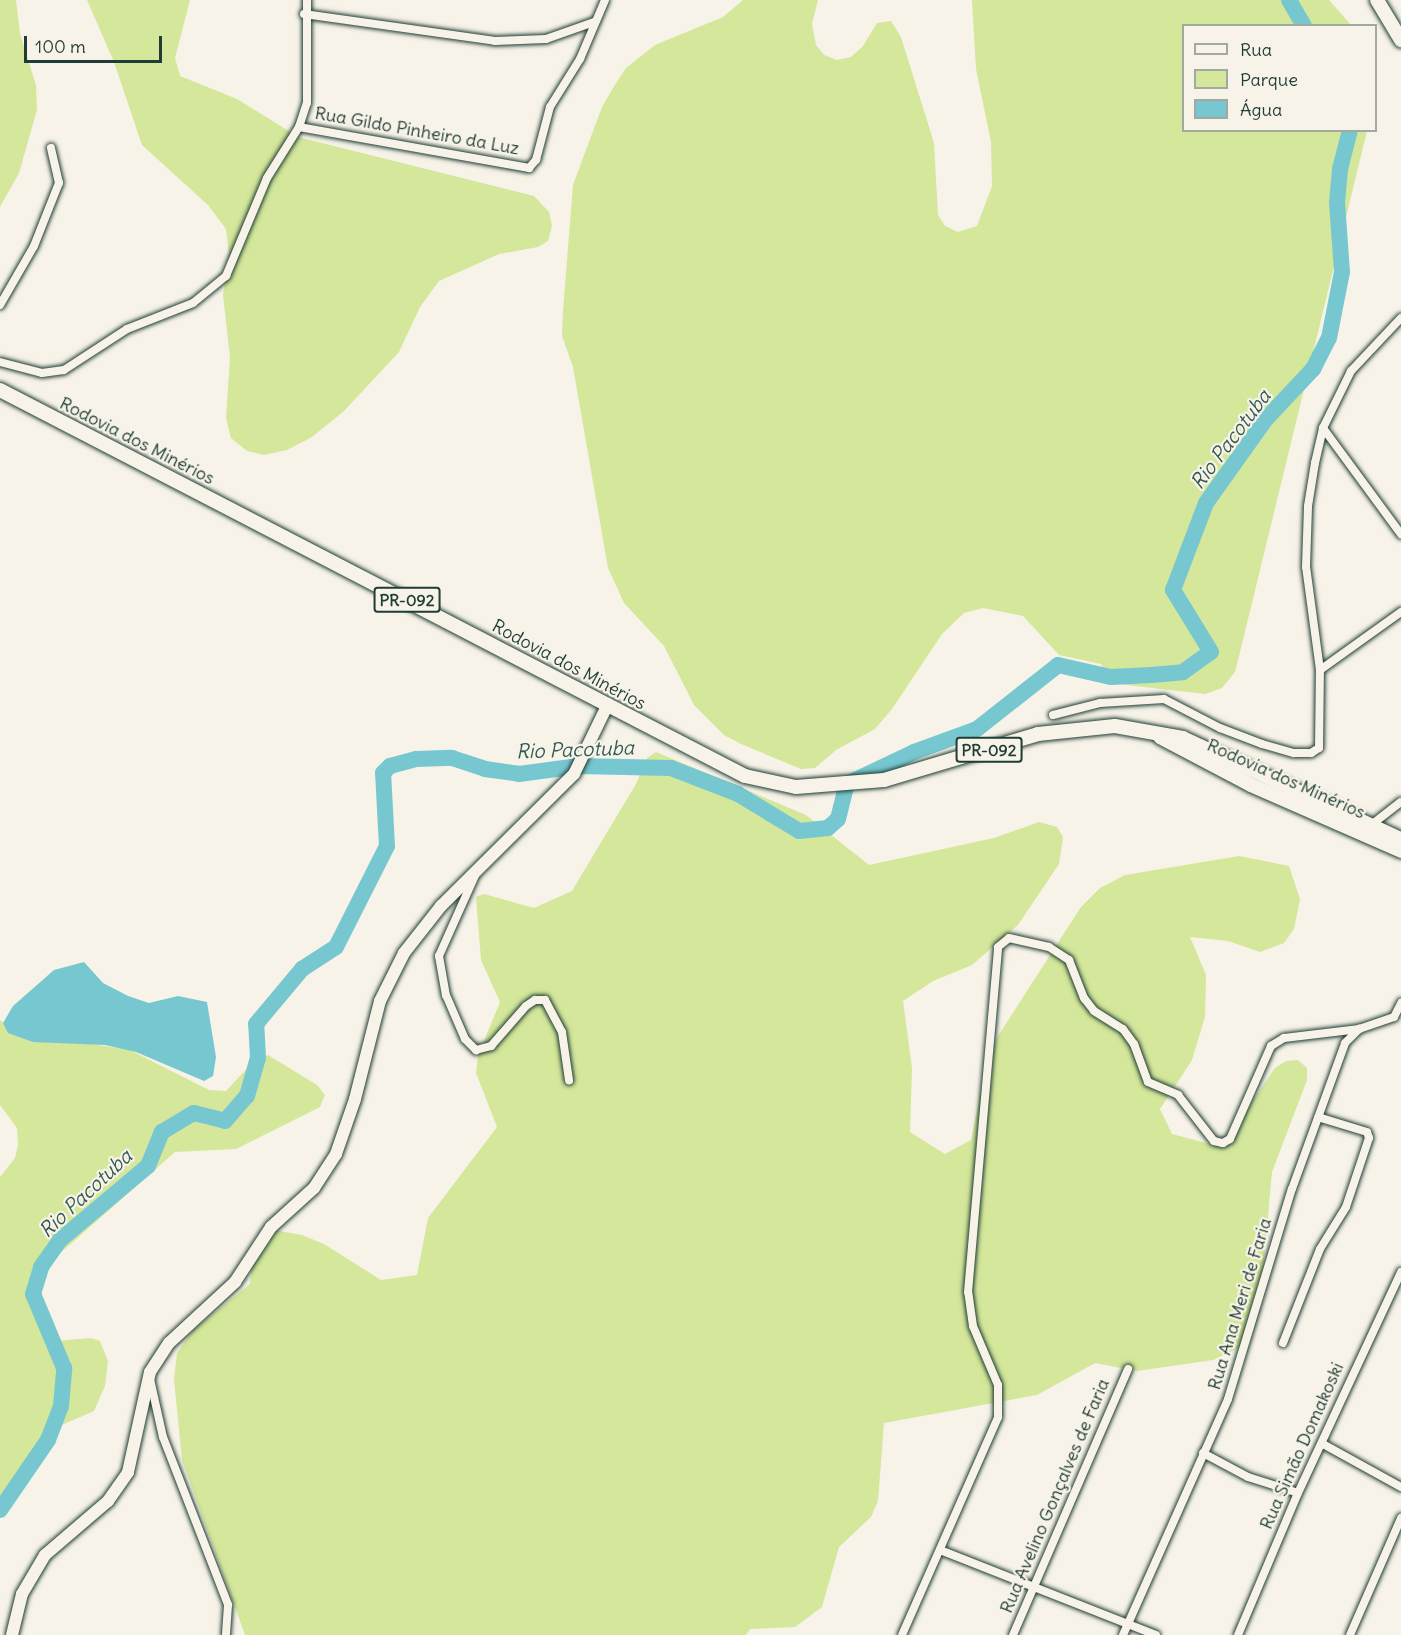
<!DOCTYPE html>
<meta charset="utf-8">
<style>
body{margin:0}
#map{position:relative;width:1401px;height:1635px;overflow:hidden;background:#f7f3e8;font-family:Delius,sans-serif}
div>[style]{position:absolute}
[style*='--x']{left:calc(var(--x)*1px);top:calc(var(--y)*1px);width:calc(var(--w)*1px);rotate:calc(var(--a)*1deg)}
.green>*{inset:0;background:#d4e79b}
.water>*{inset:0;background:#77c7d0}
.river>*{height:16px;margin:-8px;padding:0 8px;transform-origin:8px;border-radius:8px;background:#77c7d0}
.roads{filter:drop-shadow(0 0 2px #1f3d34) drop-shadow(0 0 2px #1f3d34)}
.street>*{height:8px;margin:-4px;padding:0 4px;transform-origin:4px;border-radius:4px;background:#f7f3e8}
.secondary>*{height:12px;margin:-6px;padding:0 6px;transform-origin:6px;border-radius:6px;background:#f7f3e8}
.primary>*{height:14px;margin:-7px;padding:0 7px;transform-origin:7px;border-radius:7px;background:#f7f3e8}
span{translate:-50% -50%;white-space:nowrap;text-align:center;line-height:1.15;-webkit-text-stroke:4.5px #f7f3e8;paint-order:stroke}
.shield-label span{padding:2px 4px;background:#f7f3e8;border:2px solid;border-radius:4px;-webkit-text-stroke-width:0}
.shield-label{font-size:16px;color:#1f3d34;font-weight:700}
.street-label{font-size:18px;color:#1f3d34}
.water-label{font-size:20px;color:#315953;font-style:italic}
.legend{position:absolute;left:1182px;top:24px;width:195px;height:108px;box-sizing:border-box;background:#f7f3e8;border:2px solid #a1aaa0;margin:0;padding:8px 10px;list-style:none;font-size:18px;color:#1f3d34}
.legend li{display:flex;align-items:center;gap:12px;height:30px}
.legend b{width:30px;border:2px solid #a1aaa0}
.scale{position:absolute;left:24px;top:36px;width:138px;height:27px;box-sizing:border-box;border:3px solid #1f3d34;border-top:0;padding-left:8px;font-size:18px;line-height:21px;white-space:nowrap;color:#1f3d34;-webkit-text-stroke:4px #f7f3e8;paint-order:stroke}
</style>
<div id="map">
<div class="green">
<i style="clip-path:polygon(0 0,16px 0,20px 34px,36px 85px,37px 110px,19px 173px,0 207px)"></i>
<i style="clip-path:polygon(87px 0,190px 0,175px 58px,180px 76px,237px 99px,298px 137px,534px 196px,549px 212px,552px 226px,548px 241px,538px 247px,499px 254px,439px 281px,420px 307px,399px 352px,344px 411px,312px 437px,287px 450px,264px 455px,247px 451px,231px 438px,226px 418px,230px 357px,223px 295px,229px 254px,226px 229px,208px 205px,142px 145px,114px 62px)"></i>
<i style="clip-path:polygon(743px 0,818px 0,812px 24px,816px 45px,824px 55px,837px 60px,851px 57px,863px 46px,877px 23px,891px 21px,901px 37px,934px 143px,938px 215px,945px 226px,958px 232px,977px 226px,992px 186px,991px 142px,976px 69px,972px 0,1329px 0,1351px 25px,1184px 26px,1184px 130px,1367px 131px,1241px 648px,1235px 672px,1222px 688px,1205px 694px,1109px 683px,1101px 664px,1059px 655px,1023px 616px,983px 608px,964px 613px,942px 634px,892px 709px,875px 729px,836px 750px,815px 768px,801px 769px,741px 744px,724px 735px,694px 705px,664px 646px,624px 603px,608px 568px,573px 367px,562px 336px,563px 311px,573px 185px,602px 107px,616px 83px,626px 68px,655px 45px,723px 17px)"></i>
<i style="clip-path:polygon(656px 752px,806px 815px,869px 865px,994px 838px,1039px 822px,1057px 827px,1063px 837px,1059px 864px,1018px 925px,972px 965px,933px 981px,903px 1001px,912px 1068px,910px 1132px,945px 1154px,971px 1140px,987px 1059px,998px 1036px,1081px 907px,1100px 888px,1125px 875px,1239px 856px,1289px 866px,1300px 899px,1294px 929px,1284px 943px,1260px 952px,1228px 941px,1190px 937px,1206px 975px,1205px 1017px,1192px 1060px,1160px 1109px,1172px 1134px,1221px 1147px,1275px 1068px,1286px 1061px,1298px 1060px,1307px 1068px,1307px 1080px,1272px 1172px,1259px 1314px,1253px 1330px,1239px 1348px,1213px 1360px,1137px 1371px,1095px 1363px,1037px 1395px,884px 1423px,878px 1501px,871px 1517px,839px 1547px,822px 1607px,795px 1627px,750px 1629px,746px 1635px,245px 1635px,182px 1460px,174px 1379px,177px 1353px,193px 1330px,250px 1284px,253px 1251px,274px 1230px,302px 1235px,324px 1244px,381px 1280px,417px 1275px,428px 1218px,497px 1127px,476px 1073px,478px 1056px,500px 1002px,481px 960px,476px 897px,484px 894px,534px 908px,572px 891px,636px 784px,647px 758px)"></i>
<i style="clip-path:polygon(0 1020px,16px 1032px,130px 1050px,209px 1090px,226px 1091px,252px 1063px,268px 1055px,317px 1085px,325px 1095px,320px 1107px,236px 1149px,175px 1152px,49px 1263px,36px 1315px,56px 1341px,91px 1338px,100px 1341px,108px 1361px,105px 1386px,94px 1411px,50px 1430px,0 1510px,0 1177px,15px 1158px,18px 1145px,17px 1128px,0 1105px)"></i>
</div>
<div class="water">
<i style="clip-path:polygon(84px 962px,103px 983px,128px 996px,149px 1003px,178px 996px,207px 1002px,216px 1057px,213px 1076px,204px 1081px,136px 1052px,105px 1045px,33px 1042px,8px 1033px,3px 1023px,13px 1006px,54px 970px)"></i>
</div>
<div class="river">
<i style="--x:1289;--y:0;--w:30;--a:60"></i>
<i style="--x:0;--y:1510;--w:85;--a:-55.6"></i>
<i style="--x:48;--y:1440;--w:36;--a:-69"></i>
<i style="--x:61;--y:1406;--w:38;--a:-85"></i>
<i style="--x:64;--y:1368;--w:80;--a:-112.7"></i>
<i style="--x:33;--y:1294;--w:28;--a:-73"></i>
<i style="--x:41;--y:1267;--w:33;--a:-55"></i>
<i style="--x:60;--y:1240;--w:115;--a:-40.1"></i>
<i style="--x:148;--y:1166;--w:37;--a:-68"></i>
<i style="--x:162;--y:1132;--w:37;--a:-31"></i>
<i style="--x:194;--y:1113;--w:32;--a:14"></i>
<i style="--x:225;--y:1121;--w:33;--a:-49"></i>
<i style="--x:247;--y:1096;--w:40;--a:-74"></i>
<i style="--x:258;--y:1058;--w:34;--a:-93"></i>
<i style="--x:256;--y:1024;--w:72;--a:-50.1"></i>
<i style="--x:302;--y:969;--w:40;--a:-32.9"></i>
<i style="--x:336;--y:947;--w:113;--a:-63.2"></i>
<i style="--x:387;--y:846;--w:73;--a:-93.1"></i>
<i style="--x:383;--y:773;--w:10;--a:-45"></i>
<i style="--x:390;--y:766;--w:27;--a:-15"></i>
<i style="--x:416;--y:759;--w:36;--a:-2"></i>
<i style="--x:452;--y:758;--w:35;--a:18"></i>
<i style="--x:485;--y:769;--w:34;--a:8"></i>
<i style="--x:519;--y:774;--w:60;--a:-7.7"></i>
<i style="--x:578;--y:766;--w:93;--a:1.2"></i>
<i style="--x:671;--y:768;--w:72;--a:21.2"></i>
<i style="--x:738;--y:794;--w:71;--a:31.2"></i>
<i style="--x:799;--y:831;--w:29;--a:-6"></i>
<i style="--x:828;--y:828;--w:13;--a:-42"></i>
<i style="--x:838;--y:819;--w:36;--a:-76"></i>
<i style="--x:847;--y:784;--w:74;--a:-25.5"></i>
<i style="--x:914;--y:752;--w:67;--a:-20.1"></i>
<i style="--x:977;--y:729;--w:103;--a:-38.3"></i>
<i style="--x:1058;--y:665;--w:54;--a:12.8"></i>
<i style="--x:1111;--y:677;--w:40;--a:-2.9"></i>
<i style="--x:1151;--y:675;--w:32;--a:-5"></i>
<i style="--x:1183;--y:672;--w:34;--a:-36"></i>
<i style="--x:1211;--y:652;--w:73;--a:-121.5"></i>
<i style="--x:1173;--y:590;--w:93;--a:-69.2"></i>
<i style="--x:1206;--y:503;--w:103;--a:-54.5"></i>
<i style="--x:1266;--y:419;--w:69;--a:-46.8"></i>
<i style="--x:1313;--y:369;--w:35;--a:-63"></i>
<i style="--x:1329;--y:338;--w:67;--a:-78.9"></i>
<i style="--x:1342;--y:272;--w:69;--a:-94.1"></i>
<i style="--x:1337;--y:203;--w:34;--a:-85"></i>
<i style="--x:1340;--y:169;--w:40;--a:-75.6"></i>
</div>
<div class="roads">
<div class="street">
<i style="--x:304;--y:14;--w:193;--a:8"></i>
<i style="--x:495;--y:41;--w:51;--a:-2.2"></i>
<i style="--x:546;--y:39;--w:51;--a:-19.5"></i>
<i style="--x:299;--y:127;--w:234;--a:10.1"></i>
<i style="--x:529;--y:168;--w:11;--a:-49"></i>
<i style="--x:536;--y:160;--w:55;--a:-75.2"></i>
<i style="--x:550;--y:107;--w:57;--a:-58"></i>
<i style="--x:580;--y:59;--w:64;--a:-67"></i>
<i style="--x:0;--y:305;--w:68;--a:-60"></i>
<i style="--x:34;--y:246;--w:68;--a:-68.4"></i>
<i style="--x:59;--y:183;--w:36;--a:-103"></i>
<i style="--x:0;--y:362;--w:43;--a:14.7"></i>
<i style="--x:42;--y:373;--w:22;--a:-8"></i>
<i style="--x:64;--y:370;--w:75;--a:-33.1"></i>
<i style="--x:127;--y:329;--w:71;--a:-21.5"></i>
<i style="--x:193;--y:303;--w:43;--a:-39.3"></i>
<i style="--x:226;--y:276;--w:106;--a:-67.3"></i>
<i style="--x:267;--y:178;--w:60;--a:-57.9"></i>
<i style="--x:299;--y:127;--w:25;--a:-72"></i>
<i style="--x:307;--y:103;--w:103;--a:-90"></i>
<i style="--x:1323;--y:428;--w:132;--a:53.7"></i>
<i style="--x:1320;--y:670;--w:100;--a:-35.6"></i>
<i style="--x:1053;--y:715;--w:49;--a:-14.3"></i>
<i style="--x:1100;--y:703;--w:64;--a:-3.6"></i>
<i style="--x:1164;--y:699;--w:63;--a:27.4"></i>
<i style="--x:1220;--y:728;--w:45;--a:20.9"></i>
<i style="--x:1262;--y:744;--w:33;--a:16"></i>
<i style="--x:1294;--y:753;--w:17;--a:0"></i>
<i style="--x:1311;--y:753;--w:9;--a:-32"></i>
<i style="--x:1319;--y:748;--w:78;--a:-89.3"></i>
<i style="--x:1320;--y:670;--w:104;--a:-97.7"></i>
<i style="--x:1306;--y:567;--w:61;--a:-88.1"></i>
<i style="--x:1308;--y:506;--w:44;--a:-80.8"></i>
<i style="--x:1315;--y:463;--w:36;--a:-77"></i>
<i style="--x:1323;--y:428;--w:64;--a:-63.8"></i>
<i style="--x:1351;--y:371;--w:73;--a:-46.7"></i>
<i style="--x:1370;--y:826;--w:39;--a:-38"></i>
<i style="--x:477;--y:871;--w:93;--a:114.1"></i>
<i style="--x:439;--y:956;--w:40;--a:80"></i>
<i style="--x:446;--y:995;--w:48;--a:66.6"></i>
<i style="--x:465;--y:1039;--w:16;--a:45"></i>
<i style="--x:476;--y:1050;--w:16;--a:-15"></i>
<i style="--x:491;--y:1046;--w:53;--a:-48.8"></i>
<i style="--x:526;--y:1006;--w:11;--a:-34"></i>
<i style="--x:535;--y:1000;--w:10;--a:0"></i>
<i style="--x:545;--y:1000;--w:36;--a:62"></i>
<i style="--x:562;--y:1032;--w:49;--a:81.7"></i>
<i style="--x:1283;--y:1343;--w:101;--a:-68.5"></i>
<i style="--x:1320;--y:1249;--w:49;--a:-58.2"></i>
<i style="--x:1346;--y:1207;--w:73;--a:-71.6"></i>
<i style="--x:1369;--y:1138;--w:6;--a:-108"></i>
<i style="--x:1367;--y:1132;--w:51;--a:-163"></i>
<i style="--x:150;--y:1379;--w:59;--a:77.4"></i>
<i style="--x:163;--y:1437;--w:180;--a:68.8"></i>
<i style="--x:228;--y:1605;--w:30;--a:94"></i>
<i style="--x:1323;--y:1444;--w:89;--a:28.9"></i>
<i style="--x:1203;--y:1453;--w:51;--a:28.1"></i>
<i style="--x:1248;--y:1477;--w:52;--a:17.7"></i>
<i style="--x:940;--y:1550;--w:232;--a:21.5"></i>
<i style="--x:902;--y:1635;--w:238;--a:-66.2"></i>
<i style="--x:998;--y:1417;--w:32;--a:-90"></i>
<i style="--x:998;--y:1385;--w:64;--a:-113"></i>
<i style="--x:973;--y:1326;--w:34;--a:-98"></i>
<i style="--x:968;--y:1292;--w:346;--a:-85"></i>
<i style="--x:998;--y:947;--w:14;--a:-39"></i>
<i style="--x:1009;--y:938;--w:41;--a:12.7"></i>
<i style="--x:1049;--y:947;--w:24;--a:33"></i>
<i style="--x:1069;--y:960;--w:41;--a:68.5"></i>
<i style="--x:1084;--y:998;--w:16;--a:52"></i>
<i style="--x:1094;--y:1011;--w:34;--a:32"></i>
<i style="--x:1123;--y:1029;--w:19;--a:54"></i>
<i style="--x:1134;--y:1044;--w:40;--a:69.8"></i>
<i style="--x:1148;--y:1082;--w:33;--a:23"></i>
<i style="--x:1178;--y:1095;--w:58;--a:52"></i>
<i style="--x:1214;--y:1141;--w:9;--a:13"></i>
<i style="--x:1223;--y:1143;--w:8;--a:-30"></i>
<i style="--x:1230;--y:1139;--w:102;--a:-66.2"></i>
<i style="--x:1271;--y:1046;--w:15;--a:-32"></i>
<i style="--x:1284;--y:1038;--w:76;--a:-6.8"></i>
<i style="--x:1013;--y:1635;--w:290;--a:-66.6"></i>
<i style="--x:1123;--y:1635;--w:258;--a:-66"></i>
<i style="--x:1228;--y:1399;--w:220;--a:-73.1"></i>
<i style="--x:1292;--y:1189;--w:155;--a:-70"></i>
<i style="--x:1345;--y:1043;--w:20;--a:-45"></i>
<i style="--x:1359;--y:1029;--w:37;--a:-19"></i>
<i style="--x:1394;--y:1017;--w:16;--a:-63"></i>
<i style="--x:1238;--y:1635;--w:154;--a:-67.1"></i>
<i style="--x:1298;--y:1493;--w:244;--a:-65"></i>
<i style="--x:1350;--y:1635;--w:128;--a:-66.4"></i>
</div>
<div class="secondary">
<i style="--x:12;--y:1635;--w:42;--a:-76.3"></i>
<i style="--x:22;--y:1594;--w:45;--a:-59.5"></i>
<i style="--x:45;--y:1555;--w:83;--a:-40.6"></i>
<i style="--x:108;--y:1501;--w:35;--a:-55"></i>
<i style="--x:128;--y:1472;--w:102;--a:-77.6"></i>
<i style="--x:150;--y:1372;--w:35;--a:-57"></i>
<i style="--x:169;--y:1343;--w:90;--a:-42.7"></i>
<i style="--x:235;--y:1282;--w:66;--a:-56.8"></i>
<i style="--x:271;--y:1227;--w:58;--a:-42.2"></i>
<i style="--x:314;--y:1188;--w:40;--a:-57.1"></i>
<i style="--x:336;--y:1154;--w:58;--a:-70.9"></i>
<i style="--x:355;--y:1099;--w:101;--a:-75.7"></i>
<i style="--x:380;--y:1001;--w:54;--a:-63.4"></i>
<i style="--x:404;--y:953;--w:60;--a:-51.8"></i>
<i style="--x:441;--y:906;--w:187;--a:-44.8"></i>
<i style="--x:574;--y:774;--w:78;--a:-64.1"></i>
</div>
<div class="primary">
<i style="--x:1377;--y:0;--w:47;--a:59"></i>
<i style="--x:0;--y:390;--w:839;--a:27.39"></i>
<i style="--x:745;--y:776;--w:52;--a:12.2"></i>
<i style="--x:796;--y:787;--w:88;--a:-4.5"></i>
<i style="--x:884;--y:780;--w:161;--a:-16.6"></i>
<i style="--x:1038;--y:734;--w:77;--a:-5.9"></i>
<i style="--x:1115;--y:726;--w:69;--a:10"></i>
<i style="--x:1183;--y:738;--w:240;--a:24.9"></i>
<i style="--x:1160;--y:737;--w:103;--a:27.8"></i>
<i style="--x:1251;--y:785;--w:164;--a:23.7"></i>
</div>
</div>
<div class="shield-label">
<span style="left:407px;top:600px">PR-092</span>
<span style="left:989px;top:750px">PR-092</span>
</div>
<div class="street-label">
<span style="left:417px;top:131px;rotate:10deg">Rua Gildo Pinheiro da Luz</span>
<span style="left:137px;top:441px;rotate:27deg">Rodovia dos Minérios</span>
<span style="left:569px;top:665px;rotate:28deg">Rodovia dos Minérios</span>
<span style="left:1286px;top:779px;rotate:24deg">Rodovia dos Minérios</span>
<span style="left:1240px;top:1304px;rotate:-73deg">Rua Ana Meri de Faria</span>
<span style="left:1302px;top:1446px;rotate:-66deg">Rua Simão Domakoski</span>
<span style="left:1055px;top:1496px;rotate:-67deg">Rua Avelino Gonçalves de Faria</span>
</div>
<div class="water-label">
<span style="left:1230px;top:439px;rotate:-53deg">Rio Pacotuba</span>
<span style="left:575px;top:749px;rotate:-2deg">Rio Pacotuba</span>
<span style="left:85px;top:1193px;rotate:-43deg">Rio Pacotuba</span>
</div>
<ul class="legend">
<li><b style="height:8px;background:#f7f3e8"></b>Rua</li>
<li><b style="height:16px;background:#d4e79b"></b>Parque</li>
<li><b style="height:16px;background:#77c7d0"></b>Água</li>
</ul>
<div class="scale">100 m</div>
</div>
